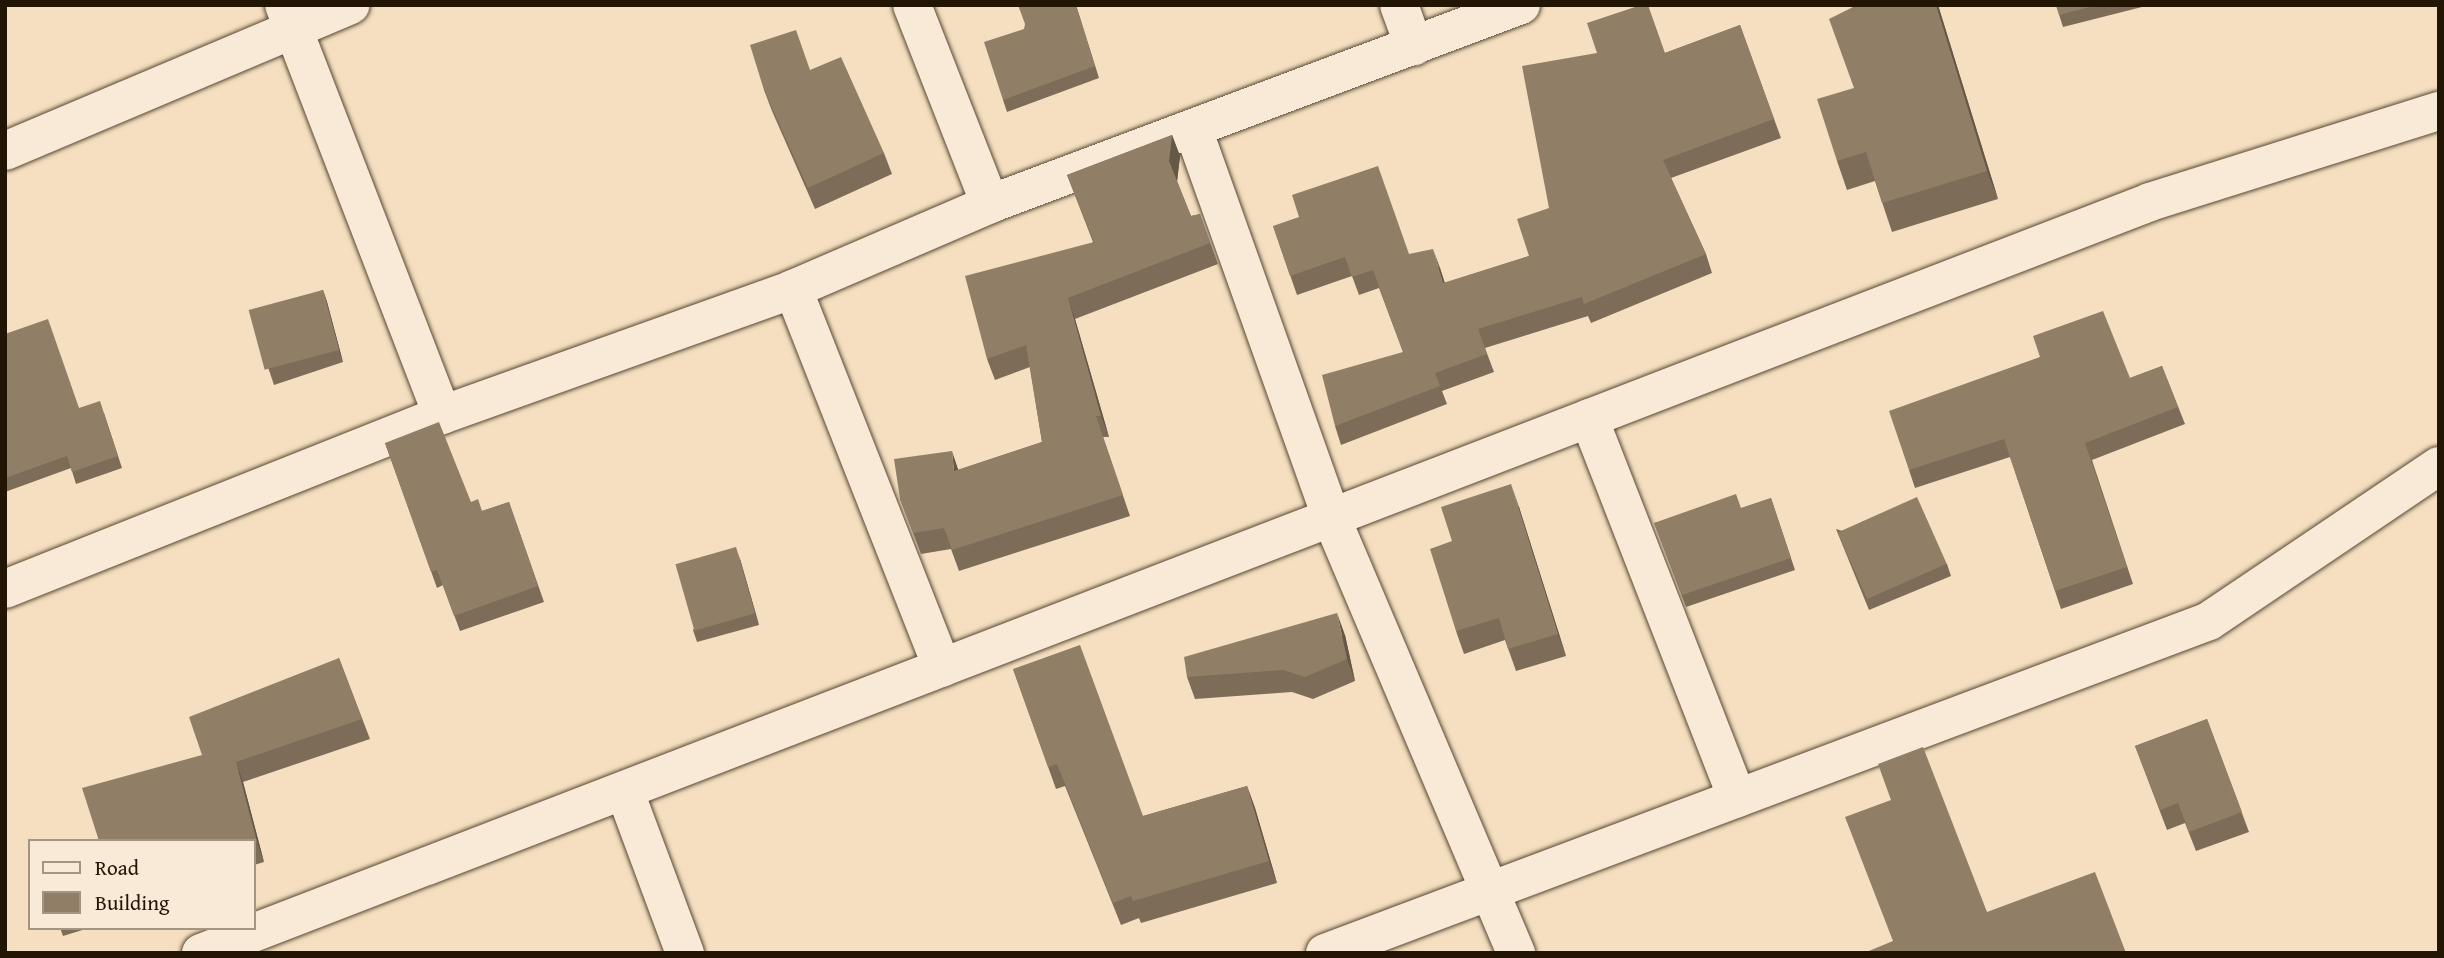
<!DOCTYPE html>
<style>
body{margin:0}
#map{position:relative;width:2444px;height:958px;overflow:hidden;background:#f5dfc0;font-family:"Gentium Book Plus",serif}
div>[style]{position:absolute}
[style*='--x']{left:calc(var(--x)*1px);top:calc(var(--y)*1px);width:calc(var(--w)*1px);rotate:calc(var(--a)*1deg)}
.roads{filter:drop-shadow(0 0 2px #584833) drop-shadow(0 0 2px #584833)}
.minor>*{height:38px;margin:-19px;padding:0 19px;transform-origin:19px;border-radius:19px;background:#f8ead6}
.wall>*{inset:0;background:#7c6c58}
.shaded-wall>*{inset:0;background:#655847}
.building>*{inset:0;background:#907e66;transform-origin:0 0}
span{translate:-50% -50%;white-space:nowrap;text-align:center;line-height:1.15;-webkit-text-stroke:5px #f8ead6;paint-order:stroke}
.frame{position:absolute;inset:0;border:7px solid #231504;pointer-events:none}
.legend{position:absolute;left:28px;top:839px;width:228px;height:91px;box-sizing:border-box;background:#f8ead6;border:2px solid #a39582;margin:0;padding:9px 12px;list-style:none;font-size:21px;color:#231504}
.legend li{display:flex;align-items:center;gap:14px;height:35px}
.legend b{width:35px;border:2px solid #a39582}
</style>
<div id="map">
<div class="roads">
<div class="minor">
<i style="--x:284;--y:5;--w:439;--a:68.9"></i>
<i style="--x:912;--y:5;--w:214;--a:68.6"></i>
<i style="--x:1399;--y:5;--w:44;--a:69.9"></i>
<i style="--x:1193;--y:129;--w:412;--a:70.4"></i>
<i style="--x:1331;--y:517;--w:474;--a:67"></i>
<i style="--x:5;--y:151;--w:375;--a:-22.9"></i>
<i style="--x:793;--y:289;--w:407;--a:68.5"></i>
<i style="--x:1589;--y:418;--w:408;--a:68.7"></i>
<i style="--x:5;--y:589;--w:470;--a:-21.7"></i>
<i style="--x:442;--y:415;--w:373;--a:-19.7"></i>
<i style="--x:793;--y:289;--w:215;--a:-23.3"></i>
<i style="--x:990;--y:204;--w:567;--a:-20.54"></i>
<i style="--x:625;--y:792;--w:172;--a:69.6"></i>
<i style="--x:201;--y:953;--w:2089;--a:-21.07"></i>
<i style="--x:2150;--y:202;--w:303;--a:-17.5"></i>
<i style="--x:1325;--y:953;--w:944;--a:-20.58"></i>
<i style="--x:2209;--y:621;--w:277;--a:-34"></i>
</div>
</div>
<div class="wall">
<i style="clip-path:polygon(1076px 5px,1099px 78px,1007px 112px,1003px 100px,1024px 29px)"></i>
<i style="clip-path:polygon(1857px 5px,1938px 5px,1998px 199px,1892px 232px,1875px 181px,1847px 190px,1837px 161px,1854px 88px)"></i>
<i style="clip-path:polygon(2056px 5px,2146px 5px,2146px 6px,2063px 27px)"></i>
<i style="clip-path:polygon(1740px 25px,1781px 138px,1671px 178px,1706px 254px,1712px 273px,1591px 323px,1588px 316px,1485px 348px,1494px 372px,1442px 391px,1447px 404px,1341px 445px,1335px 426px,1403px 352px,1379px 288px,1359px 295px,1352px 276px,1297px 295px,1273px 226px,1409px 254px,1440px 268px,1445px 283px,1529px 256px,1665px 53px)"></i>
<i style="clip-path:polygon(810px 70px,884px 153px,892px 174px,815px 209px,772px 111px,764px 90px)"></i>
<i style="clip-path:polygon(1172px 135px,1180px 156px,1177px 181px,1191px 216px,1200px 214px,1218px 264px,1075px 319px,1109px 437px,1103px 437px,1130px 516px,959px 571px,951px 549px,921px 554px,900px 499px,958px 470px,1042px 442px,1030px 367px,995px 380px,987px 359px,1093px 242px,1067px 175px)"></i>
<i style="clip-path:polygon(323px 290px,327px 302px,343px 362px,274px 385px,250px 314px)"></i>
<i style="clip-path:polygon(5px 334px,79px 408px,104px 413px,122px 468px,76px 484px,71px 468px,5px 492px)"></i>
<i style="clip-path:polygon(2040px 357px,2130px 378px,2162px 366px,2185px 424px,2092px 460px,2133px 584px,2061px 609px,2010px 457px,1915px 488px,1909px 470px)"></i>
<i style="clip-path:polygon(385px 443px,471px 502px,482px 511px,509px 502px,544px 602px,460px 631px,443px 585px,437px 588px)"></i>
<i style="clip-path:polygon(1771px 498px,1795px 570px,1686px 607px,1654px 523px,1742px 508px)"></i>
<i style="clip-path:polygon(1519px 507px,1566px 656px,1516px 671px,1505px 640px,1464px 654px,1456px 631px,1452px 541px)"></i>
<i style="clip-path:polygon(1836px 529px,1947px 564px,1951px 576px,1869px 610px)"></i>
<i style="clip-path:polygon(740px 559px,759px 625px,697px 642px,693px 630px)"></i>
<i style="clip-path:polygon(1345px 635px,1355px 681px,1313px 699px,1292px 692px,1195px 699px,1187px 677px)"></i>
<i style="clip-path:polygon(339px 658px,370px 739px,243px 782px,264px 862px,254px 865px,254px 841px,202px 755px)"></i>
<i style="clip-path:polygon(1013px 669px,1143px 816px,1247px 786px,1255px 808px,1277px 883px,1141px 923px,1139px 918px,1121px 925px,1065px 786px,1056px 789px)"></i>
<i style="clip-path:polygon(2207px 719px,2249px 832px,2196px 851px,2185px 823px,2167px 830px,2135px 746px)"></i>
<i style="clip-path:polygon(60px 928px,89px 928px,63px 936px)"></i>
</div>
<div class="shaded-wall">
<i style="clip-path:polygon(1936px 5px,1938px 5px,1998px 199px,1987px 171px)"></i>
<i style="clip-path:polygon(1172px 135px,1180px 156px,1177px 182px,1169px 161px)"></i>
<i style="clip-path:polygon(1433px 249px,1440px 268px,1450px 302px,1443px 283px)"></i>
<i style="clip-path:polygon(323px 290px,327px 302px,343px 362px,339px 350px)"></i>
<i style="clip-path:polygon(1068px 298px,1075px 319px,1109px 437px,1101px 416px)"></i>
<i style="clip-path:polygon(952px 451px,959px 472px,954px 471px)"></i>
<i style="clip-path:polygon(1511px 484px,1519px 507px,1566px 656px,1558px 634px)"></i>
<i style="clip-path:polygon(736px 547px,740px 559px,759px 625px,755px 613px)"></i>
<i style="clip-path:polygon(1337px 613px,1345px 635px,1355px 681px,1347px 659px)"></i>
<i style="clip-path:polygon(236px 762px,243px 782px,264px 862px,257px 842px)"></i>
<i style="clip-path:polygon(1247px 786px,1255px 808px,1277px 883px,1269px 861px)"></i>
</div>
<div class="building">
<i style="clip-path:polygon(1018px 5px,1076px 5px,1095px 66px,1003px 100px,984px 42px,1024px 29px,1025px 24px)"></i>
<i style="clip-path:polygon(1641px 5px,1648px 5px,1665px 53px,1740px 25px,1774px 119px,1663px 160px,1706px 254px,1584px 304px,1582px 297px,1478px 329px,1487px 354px,1435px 373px,1440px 386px,1335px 426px,1322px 375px,1403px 352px,1373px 270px,1352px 277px,1345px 257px,1290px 276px,1273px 226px,1299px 217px,1292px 195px,1378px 166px,1409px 254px,1433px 249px,1443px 283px,1529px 256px,1517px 219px,1549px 208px,1522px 66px,1597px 53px,1587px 23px)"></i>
<i style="clip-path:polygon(1857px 5px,1936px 5px,1987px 171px,1882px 203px,1866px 152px,1837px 161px,1817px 99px,1854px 88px,1829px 19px)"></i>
<i style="clip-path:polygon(2056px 5px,2098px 5px,2059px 15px)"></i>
<i style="clip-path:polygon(796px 30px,810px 70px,841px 57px,884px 153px,808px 188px,764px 90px,750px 45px)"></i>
<i style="clip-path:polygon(1172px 135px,1169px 161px,1191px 216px,1200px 214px,1210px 243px,1068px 298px,1101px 416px,1096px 416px,1123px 495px,952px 550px,944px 528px,913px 533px,900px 499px,894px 459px,952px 451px,954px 471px,1042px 442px,1026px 345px,987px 359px,965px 276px,1094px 242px,1067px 175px)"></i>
<i style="left:323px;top:290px;width:62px;height:77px;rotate:75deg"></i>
<i style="clip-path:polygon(2103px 311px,2130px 378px,2162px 366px,2178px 407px,2085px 443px,2127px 567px,2055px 591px,2004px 439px,1909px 470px,1889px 411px,2040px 357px,2033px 336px)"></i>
<i style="clip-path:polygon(48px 319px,79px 408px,100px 401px,118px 456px,72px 472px,67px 456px,5px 478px,5px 334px)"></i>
<i style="clip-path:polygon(439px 422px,471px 502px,478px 499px,482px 511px,509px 502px,538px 586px,454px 616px,437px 570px,431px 572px,385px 443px)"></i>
<i style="clip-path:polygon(1511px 484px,1558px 634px,1508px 649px,1499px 618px,1456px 631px,1430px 549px,1452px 541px,1441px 507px)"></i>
<i style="clip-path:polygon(1736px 494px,1741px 508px,1771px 498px,1791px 558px,1682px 595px,1654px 523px)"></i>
<i style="left:1917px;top:497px;width:73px;height:87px;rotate:66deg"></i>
<i style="left:736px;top:547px;width:69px;height:63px;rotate:74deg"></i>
<i style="clip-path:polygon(1337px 613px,1347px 659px,1305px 677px,1283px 670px,1187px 677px,1184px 657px)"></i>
<i style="clip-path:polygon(1080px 645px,1143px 816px,1247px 786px,1269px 861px,1133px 901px,1131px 896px,1113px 903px,1057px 764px,1048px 767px,1013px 669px)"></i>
<i style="clip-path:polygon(339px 658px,362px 719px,236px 762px,257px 842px,254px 843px,254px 841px,99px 841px,82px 788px,202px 755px,189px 717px)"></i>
<i style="clip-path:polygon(2207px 719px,2242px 812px,2189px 832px,2178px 803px,2160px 810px,2135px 746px)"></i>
<i style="clip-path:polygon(1923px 747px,1987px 912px,2095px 872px,2126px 953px,1864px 953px,1893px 941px,1845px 817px,1891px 800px,1878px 764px)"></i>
</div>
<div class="frame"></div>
<ul class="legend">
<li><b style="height:9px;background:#f8ead6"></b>Road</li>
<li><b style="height:19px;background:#907e66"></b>Building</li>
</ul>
</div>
